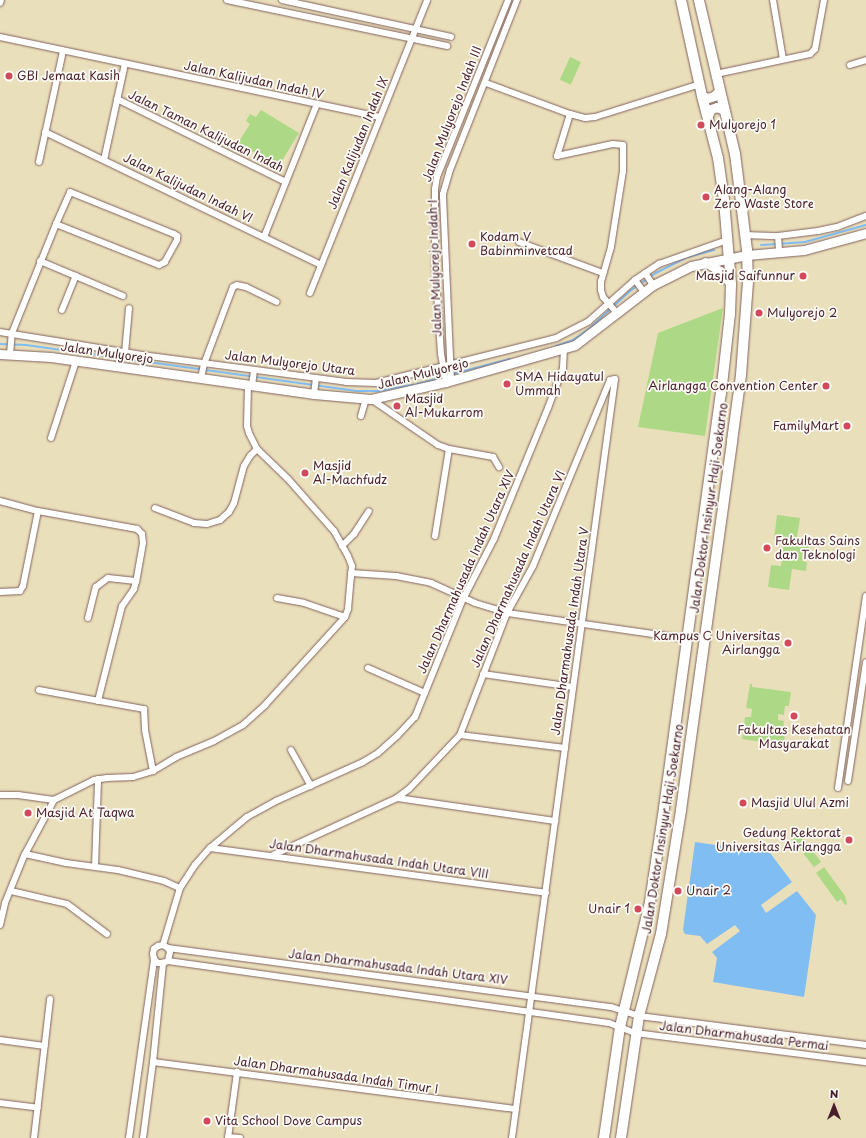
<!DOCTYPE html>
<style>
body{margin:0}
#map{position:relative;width:866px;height:1138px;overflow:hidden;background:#eadfbb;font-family:"Playpen Sans",sans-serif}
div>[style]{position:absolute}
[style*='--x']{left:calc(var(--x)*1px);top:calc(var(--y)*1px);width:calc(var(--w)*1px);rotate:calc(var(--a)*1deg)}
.green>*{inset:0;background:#add986;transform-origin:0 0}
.water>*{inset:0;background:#80bdf3}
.stream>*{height:2px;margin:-1px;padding:0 1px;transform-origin:1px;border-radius:1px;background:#80bdf3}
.roads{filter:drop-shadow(0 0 1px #82625d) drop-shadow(0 0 1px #82625d)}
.street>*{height:6px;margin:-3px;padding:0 3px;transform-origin:3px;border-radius:3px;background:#fff}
.secondary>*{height:9px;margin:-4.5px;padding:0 4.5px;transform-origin:4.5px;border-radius:4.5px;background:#fff}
.primary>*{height:10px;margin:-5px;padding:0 5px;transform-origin:5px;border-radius:5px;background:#fff}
.dots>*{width:11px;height:11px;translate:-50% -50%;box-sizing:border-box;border:2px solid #fdfcf7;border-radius:50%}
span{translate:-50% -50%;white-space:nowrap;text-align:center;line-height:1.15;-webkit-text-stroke:3.5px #fdfcf7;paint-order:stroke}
.poi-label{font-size:12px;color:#4a1f2b}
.left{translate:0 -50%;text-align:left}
.right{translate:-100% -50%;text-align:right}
.street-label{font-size:12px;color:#4a1f2b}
.north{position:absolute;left:814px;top:1086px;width:40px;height:40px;-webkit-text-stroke:3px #fdfcf7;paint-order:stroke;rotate:0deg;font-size:11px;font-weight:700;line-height:16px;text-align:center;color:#4a1f2b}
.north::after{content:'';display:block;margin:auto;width:14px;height:18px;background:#4a1f2b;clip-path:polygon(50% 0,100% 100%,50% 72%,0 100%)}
</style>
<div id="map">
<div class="green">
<i style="left:570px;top:57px;width:12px;height:25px;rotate:24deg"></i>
<i style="clip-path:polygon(261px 110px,299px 133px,278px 167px,238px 143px,250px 124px,246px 121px,250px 114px,256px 117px)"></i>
<i style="clip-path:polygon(723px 308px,705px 436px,638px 427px,658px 333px)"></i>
<i style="clip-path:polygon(777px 515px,800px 518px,796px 543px,810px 545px,809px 552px,803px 552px,802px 561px,807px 562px,806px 571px,792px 569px,789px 590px,768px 587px,771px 565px,781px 566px,784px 541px,774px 539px)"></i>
<i style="clip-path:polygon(750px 684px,752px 684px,752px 687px,791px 692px,789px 706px,785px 706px,784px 715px,778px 714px,778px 720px,784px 721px,783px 728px,789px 729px,788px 732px,785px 732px,784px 745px,742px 739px,745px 717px,751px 717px,752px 709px,746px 708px)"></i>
<i style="left:800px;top:834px;width:35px;height:9px;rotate:53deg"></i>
<i style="clip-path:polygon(824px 867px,845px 896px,847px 904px,845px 905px,841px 899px,837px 902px,816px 873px)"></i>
</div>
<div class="water">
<i style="clip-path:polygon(695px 842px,770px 853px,792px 882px,761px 905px,766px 913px,797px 891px,816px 915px,804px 997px,713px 982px,717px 958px,712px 952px,740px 931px,735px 925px,707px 944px,700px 936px,685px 934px,683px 930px)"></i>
</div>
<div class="stream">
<i style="--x:761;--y:245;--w:44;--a:-3.9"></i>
<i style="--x:805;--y:242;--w:63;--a:-15.6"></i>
<i style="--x:0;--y:344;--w:26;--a:2"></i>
<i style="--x:26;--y:345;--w:334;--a:7.9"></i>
<i style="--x:357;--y:391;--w:21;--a:0"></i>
<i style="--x:378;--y:391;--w:36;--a:-10"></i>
<i style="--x:556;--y:346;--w:18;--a:-19"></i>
<i style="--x:573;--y:340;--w:21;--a:-35"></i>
<i style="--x:590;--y:328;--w:54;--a:-42.8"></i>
<i style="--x:630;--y:291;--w:32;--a:-35"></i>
<i style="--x:656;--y:273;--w:36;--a:-27"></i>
<i style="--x:688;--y:257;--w:27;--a:-15"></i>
<i style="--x:452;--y:374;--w:60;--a:-14.5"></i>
<i style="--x:417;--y:384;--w:28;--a:-15"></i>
</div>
<div class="roads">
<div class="street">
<i style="--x:227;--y:0;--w:225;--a:11.8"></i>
<i style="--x:282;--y:0;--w:173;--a:12.3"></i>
<i style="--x:773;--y:0;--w:60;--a:80.4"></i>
<i style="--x:0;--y:3;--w:3;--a:-72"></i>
<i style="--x:0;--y:37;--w:388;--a:11.9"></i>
<i style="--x:850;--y:65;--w:17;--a:-17"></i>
<i style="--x:716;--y:74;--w:96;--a:-12"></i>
<i style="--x:810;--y:54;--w:7;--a:-45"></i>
<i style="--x:815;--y:49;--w:50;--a:-79.6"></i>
<i style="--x:486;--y:83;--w:90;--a:20.3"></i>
<i style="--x:570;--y:114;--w:16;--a:15"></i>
<i style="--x:585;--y:118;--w:10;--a:-6"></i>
<i style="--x:595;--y:117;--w:110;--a:-17.4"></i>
<i style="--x:117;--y:99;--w:188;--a:26.2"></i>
<i style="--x:570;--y:114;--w:44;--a:107.2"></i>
<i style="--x:557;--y:156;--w:57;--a:-12.1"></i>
<i style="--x:613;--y:144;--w:10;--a:6"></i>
<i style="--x:623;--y:145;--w:26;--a:90"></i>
<i style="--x:623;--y:171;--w:77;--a:99"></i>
<i style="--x:611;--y:247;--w:35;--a:106"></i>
<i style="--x:601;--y:281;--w:9;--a:90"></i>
<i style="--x:601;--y:290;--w:7;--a:74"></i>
<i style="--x:603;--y:297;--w:21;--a:49"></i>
<i style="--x:45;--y:132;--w:306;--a:25.7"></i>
<i style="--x:104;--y:160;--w:98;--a:-77.7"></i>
<i style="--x:39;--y:162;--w:114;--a:-77.8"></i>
<i style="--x:745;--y:235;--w:33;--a:2"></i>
<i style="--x:778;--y:236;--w:40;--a:-7.1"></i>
<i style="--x:818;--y:231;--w:19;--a:-12"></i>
<i style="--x:837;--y:227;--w:31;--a:-21"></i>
<i style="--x:778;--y:236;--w:16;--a:86"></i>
<i style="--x:264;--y:237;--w:143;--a:-68.3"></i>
<i style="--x:519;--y:242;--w:90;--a:20.3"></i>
<i style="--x:40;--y:261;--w:90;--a:22.9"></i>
<i style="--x:645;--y:273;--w:14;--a:56"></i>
<i style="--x:635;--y:280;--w:15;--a:53"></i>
<i style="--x:310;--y:293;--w:315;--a:-68.2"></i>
<i style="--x:62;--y:310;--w:37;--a:-68"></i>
<i style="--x:0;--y:332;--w:144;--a:9.2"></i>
<i style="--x:142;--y:355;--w:206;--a:7.5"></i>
<i style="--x:346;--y:382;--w:30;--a:2"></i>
<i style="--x:376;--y:383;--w:186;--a:-14"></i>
<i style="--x:556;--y:338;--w:37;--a:-27"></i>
<i style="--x:589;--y:321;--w:62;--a:-41.7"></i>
<i style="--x:635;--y:280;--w:29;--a:-34"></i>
<i style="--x:659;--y:264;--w:72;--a:-19.4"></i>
<i style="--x:125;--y:353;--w:45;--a:-84.9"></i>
<i style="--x:10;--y:354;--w:21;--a:-85"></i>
<i style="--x:12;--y:333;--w:118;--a:-68"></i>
<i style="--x:56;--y:224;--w:35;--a:-66"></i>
<i style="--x:70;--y:192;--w:112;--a:22"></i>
<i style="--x:174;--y:234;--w:4;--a:34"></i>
<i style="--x:177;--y:236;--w:4;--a:90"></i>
<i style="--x:177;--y:240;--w:25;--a:119"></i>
<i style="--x:165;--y:262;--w:7;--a:153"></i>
<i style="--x:159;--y:265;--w:111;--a:-158.3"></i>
<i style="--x:118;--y:367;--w:15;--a:-79"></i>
<i style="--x:201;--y:378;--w:14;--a:-78"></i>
<i style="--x:204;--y:364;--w:82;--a:-69.4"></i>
<i style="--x:233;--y:287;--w:4;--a:-27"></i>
<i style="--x:237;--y:285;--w:9;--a:13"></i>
<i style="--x:246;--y:287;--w:34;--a:26"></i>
<i style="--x:451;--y:380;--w:186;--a:-92.5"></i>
<i style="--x:443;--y:194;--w:25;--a:-74"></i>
<i style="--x:450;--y:170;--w:183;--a:-68.5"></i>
<i style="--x:446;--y:382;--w:28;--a:-100"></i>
<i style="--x:441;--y:354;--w:94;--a:-93.7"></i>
<i style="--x:435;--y:260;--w:71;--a:-90"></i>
<i style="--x:435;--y:189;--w:12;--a:-81"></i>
<i style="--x:437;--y:177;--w:191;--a:-68.1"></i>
<i style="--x:252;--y:385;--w:14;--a:-82"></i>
<i style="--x:314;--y:394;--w:16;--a:-83"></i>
<i style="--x:371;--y:399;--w:81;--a:34.5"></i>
<i style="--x:438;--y:445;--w:12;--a:20"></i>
<i style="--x:449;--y:449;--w:45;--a:10.3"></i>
<i style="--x:493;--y:457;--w:12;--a:59"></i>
<i style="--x:361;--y:416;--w:18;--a:-74"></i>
<i style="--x:51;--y:438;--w:81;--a:-72"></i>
<i style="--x:0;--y:501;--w:39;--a:15"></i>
<i style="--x:38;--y:511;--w:101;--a:10.3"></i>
<i style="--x:137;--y:529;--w:7;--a:45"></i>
<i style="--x:142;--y:534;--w:9;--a:84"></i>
<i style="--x:143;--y:543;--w:39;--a:100"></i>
<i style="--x:136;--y:581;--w:8;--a:104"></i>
<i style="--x:134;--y:589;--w:21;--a:125"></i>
<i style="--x:122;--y:606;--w:98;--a:104.2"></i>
<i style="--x:155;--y:508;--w:42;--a:21"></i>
<i style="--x:194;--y:523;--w:13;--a:4"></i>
<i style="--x:207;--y:524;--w:14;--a:-17"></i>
<i style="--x:220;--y:520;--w:12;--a:-42"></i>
<i style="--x:229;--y:512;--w:10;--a:-61"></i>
<i style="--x:234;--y:503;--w:38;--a:-75"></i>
<i style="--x:244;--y:466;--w:12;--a:-59"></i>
<i style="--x:250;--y:456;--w:10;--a:-45"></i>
<i style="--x:435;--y:536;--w:88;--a:-80.9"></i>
<i style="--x:342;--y:546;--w:17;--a:-45"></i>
<i style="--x:354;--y:534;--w:27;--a:-57"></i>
<i style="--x:351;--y:573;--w:45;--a:3.8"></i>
<i style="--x:396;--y:576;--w:36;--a:11"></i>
<i style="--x:431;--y:583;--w:48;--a:24.4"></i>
<i style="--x:475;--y:603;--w:34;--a:17"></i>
<i style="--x:507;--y:613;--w:183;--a:8.2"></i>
<i style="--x:0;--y:592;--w:20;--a:-3"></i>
<i style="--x:20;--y:591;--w:6;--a:-59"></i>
<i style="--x:23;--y:586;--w:76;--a:-78.7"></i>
<i style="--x:277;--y:598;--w:27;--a:10"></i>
<i style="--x:304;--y:603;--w:43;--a:18.9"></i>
<i style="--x:88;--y:618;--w:32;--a:-76"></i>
<i style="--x:96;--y:587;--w:15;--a:-37"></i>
<i style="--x:108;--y:578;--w:28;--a:6"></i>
<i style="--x:368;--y:668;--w:62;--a:23.7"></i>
<i style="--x:483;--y:674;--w:91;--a:8.2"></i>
<i style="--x:39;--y:690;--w:107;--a:10.3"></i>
<i style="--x:144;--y:709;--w:21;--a:87"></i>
<i style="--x:145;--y:730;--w:42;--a:79"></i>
<i style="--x:460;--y:735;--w:106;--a:7.1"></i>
<i style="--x:291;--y:750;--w:41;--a:60.9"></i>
<i style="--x:848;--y:781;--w:120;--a:-81.4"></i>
<i style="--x:838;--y:788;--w:194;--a:-81.7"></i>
<i style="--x:0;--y:795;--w:18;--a:0"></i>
<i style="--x:18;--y:795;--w:36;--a:8"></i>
<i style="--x:397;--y:798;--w:160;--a:8.3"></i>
<i style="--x:54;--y:800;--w:45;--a:-26.6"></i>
<i style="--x:94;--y:780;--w:13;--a:-9"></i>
<i style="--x:107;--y:778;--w:26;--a:-2"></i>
<i style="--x:133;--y:777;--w:21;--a:-17"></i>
<i style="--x:153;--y:771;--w:27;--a:-31"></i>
<i style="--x:176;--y:757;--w:41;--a:-22.8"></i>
<i style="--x:214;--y:741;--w:33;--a:-29"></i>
<i style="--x:243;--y:725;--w:30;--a:-42"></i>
<i style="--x:265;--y:705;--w:119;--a:-47.7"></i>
<i style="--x:345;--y:617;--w:9;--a:-69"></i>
<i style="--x:348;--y:609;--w:32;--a:-85"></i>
<i style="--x:351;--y:577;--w:11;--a:-85"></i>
<i style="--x:352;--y:566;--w:11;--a:-112"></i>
<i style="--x:348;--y:556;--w:29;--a:-119"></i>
<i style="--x:334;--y:531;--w:69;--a:-131.5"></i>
<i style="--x:288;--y:479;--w:43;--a:-135.9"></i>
<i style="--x:257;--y:449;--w:18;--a:-117"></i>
<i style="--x:249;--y:433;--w:7;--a:-106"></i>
<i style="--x:247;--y:426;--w:42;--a:-88.6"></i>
<i style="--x:210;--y:848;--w:339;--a:7.6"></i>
<i style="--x:25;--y:854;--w:42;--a:12.4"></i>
<i style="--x:66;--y:863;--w:52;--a:7.7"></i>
<i style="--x:118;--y:870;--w:47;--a:13.4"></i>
<i style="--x:164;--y:881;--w:17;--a:24"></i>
<i style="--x:273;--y:855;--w:136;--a:-24.7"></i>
<i style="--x:397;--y:798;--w:15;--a:-37"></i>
<i style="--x:409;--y:789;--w:74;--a:-46.6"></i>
<i style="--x:460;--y:735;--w:131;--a:-68.9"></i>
<i style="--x:507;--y:613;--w:54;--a:-61"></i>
<i style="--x:533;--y:566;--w:201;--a:-67.5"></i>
<i style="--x:610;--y:380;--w:5;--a:-11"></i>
<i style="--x:615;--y:379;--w:766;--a:97.73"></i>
<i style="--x:95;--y:867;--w:88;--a:-88"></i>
<i style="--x:11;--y:891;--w:57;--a:13.1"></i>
<i style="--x:67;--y:904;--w:50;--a:36.9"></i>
<i style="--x:0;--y:925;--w:23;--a:-77"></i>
<i style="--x:5;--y:903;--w:51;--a:-68"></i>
<i style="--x:24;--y:856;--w:64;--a:-61.8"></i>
<i style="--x:163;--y:945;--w:59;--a:-73.4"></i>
<i style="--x:180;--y:888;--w:27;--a:-57"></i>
<i style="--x:195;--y:865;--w:23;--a:-49"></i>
<i style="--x:210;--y:848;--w:48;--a:-40"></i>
<i style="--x:247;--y:817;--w:33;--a:-29"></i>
<i style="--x:276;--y:801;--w:95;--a:-24.1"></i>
<i style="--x:363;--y:762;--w:17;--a:-31"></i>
<i style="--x:378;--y:753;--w:25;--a:-42"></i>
<i style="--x:397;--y:736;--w:26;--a:-47"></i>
<i style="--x:415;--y:717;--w:127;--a:-67.9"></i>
<i style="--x:463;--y:599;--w:68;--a:-62.7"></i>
<i style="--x:494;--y:539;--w:142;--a:-67.6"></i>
<i style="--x:548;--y:408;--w:43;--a:-69.4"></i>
<i style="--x:563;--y:368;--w:19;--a:-87"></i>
<i style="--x:168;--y:948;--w:4;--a:63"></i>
<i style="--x:170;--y:952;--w:9;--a:103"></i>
<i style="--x:168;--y:961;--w:5;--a:158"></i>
<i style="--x:163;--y:963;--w:5;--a:180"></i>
<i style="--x:158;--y:963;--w:6;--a:-135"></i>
<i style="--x:154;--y:959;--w:5;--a:-101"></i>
<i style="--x:153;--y:954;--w:5;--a:-79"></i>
<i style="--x:154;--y:949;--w:5;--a:-37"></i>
<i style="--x:158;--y:946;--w:5;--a:-11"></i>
<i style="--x:163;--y:945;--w:6;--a:31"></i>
<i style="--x:168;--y:948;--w:447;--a:7.6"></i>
<i style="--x:611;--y:1007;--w:29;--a:18"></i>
<i style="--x:639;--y:1016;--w:229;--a:7.3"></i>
<i style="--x:168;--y:961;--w:445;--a:8"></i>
<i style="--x:609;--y:1023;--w:28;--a:21"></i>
<i style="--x:635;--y:1033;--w:233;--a:7.2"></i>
<i style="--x:0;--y:1040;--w:45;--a:7.6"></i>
<i style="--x:153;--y:1062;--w:366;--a:7.4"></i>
<i style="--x:0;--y:1103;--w:38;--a:7"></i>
<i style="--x:228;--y:1137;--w:12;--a:5"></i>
<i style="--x:34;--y:1138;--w:140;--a:-83.4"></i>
<i style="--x:129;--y:1138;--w:181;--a:-82"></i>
<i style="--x:143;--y:1138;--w:77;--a:-82.5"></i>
<i style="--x:153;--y:1062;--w:100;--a:-84.2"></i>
<i style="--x:228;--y:1138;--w:67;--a:-82.2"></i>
</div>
<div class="secondary">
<i style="--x:702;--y:96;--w:6;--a:18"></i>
<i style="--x:708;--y:98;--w:6;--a:-18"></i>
<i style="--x:714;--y:96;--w:7;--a:-45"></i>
<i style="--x:708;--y:115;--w:7;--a:-63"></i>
<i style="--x:711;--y:109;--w:6;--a:-18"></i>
<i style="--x:717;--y:107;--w:8;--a:23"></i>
<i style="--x:705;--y:262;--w:17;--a:31"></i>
<i style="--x:720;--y:271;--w:17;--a:50"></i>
<i style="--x:0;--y:354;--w:51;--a:3.4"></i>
<i style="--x:51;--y:357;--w:266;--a:8"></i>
<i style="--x:314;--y:394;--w:57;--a:5"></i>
<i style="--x:371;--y:399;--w:77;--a:-12.8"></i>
<i style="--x:446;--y:382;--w:134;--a:-16"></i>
<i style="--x:575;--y:345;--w:98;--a:-37.6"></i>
<i style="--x:653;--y:285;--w:42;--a:-26.6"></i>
<i style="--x:691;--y:266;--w:57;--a:-11.1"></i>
<i style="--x:747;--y:255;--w:57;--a:-5"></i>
<i style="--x:804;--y:250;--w:64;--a:-15.3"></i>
</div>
<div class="primary">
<i style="--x:604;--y:1138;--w:112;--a:-81.8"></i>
<i style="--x:620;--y:1027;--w:129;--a:-76.5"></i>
<i style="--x:650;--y:902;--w:95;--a:-81.5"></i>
<i style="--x:664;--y:808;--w:418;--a:-82.2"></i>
<i style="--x:721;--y:394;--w:81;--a:-83.6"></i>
<i style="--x:730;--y:314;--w:30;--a:-88"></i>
<i style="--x:731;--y:284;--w:84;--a:-94.8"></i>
<i style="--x:724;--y:200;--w:42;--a:-98.1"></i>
<i style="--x:718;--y:158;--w:64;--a:-104.5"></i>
<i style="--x:702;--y:96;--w:98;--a:-102.3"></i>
<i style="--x:621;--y:1138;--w:123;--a:-81.6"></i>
<i style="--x:639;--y:1016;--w:85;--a:-75"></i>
<i style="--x:661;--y:934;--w:126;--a:-80.8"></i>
<i style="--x:681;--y:810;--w:373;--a:-82.1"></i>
<i style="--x:732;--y:441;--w:67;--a:-82.2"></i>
<i style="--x:741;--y:375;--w:93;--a:-85.7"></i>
<i style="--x:748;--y:282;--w:32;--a:-92"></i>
<i style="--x:747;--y:250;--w:97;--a:-97.1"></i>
<i style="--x:735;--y:154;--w:158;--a:-103.2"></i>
</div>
</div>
<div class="dots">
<i style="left:9px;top:76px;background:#d1495b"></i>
<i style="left:701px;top:125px;background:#d1495b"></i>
<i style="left:706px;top:197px;background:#d1495b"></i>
<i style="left:472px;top:244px;background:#d1495b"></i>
<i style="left:803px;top:276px;background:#d1495b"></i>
<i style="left:759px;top:313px;background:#d1495b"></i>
<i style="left:507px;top:384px;background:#d1495b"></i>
<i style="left:826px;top:386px;background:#d1495b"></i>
<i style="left:397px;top:406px;background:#d1495b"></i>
<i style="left:847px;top:426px;background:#d1495b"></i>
<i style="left:305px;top:473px;background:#d1495b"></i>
<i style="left:767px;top:548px;background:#d1495b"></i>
<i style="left:788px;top:643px;background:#d1495b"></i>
<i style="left:794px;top:716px;background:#d1495b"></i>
<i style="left:743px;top:803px;background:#d1495b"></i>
<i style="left:28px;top:813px;background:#d1495b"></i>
<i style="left:849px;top:840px;background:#d1495b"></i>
<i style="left:678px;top:891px;background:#d1495b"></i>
<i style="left:638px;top:909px;background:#d1495b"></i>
<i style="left:207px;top:1121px;background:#d1495b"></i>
</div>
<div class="poi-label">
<span class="left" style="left:17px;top:76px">GBI Jemaat Kasih</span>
<span class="left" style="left:709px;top:125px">Mulyorejo 1</span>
<span class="left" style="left:714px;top:197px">Alang-Alang<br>Zero Waste Store</span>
<span class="left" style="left:480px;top:244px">Kodam V<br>Babinminvetcad</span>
<span class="right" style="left:795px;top:276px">Masjid Saifunnur</span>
<span class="left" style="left:767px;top:313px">Mulyorejo 2</span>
<span class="left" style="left:515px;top:384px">SMA Hidayatul<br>Ummah</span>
<span class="right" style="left:818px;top:386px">Airlangga Convention Center</span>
<span class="left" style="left:405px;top:406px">Masjid<br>Al-Mukarrom</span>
<span class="right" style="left:839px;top:426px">FamilyMart</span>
<span class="left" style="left:313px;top:473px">Masjid<br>Al-Machfudz</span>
<span class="left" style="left:775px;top:548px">Fakultas Sains<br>dan Teknologi</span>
<span class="right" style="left:780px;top:643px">Kampus C Universitas<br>Airlangga</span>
<span style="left:794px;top:737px">Fakultas Kesehatan<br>Masyarakat</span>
<span class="left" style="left:751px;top:803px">Masjid Ulul Azmi</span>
<span class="left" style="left:36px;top:813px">Masjid At Taqwa</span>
<span class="right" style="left:841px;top:840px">Gedung Rektorat<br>Universitas Airlangga</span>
<span class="left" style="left:686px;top:891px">Unair 2</span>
<span class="right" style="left:630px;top:909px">Unair 1</span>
<span class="left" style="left:215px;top:1121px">Vita School Dove Campus</span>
</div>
<div class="street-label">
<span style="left:254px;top:80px;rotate:12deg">Jalan Kalijudan Indah IV</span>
<span style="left:452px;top:114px;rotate:-69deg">Jalan Mulyorejo Indah III</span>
<span style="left:206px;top:131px;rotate:26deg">Jalan Taman Kalijudan Indah</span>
<span style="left:358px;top:143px;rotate:-68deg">Jalan Kalijudan Indah IX</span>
<span style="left:188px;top:188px;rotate:26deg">Jalan Kalijudan Indah VI</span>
<span style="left:435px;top:268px;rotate:-92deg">Jalan Mulyorejo Indah I</span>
<span style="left:107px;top:353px;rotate:8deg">Jalan Mulyorejo</span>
<span style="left:290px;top:363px;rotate:7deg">Jalan Mulyorejo Utara</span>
<span style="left:423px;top:374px;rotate:-14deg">Jalan Mulyorejo</span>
<span style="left:709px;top:508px;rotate:-82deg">Jalan Doktor Insinyur Haji Soekarno</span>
<span style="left:518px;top:569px;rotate:-66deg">Jalan Dharmahusada Indah Utara VI</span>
<span style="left:466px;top:572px;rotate:-66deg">Jalan Dharmahusada Indah Utara XIV</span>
<span style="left:570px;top:631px;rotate:-82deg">Jalan Dharmahusada Indah Utara V</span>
<span style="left:663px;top:829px;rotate:-81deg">Jalan Doktor Insinyur Haji Soekarno</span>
<span style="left:379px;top:859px;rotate:8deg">Jalan Dharmahusada Indah Utara VIII</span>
<span style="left:398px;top:967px;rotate:7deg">Jalan Dharmahusada Indah Utara XIV</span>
<span style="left:744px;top:1036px;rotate:7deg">Jalan Dharmahusada Permai</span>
<span style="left:336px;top:1075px;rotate:8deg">Jalan Dharmahusada Indah Timur I</span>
</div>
<div class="north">N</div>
</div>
